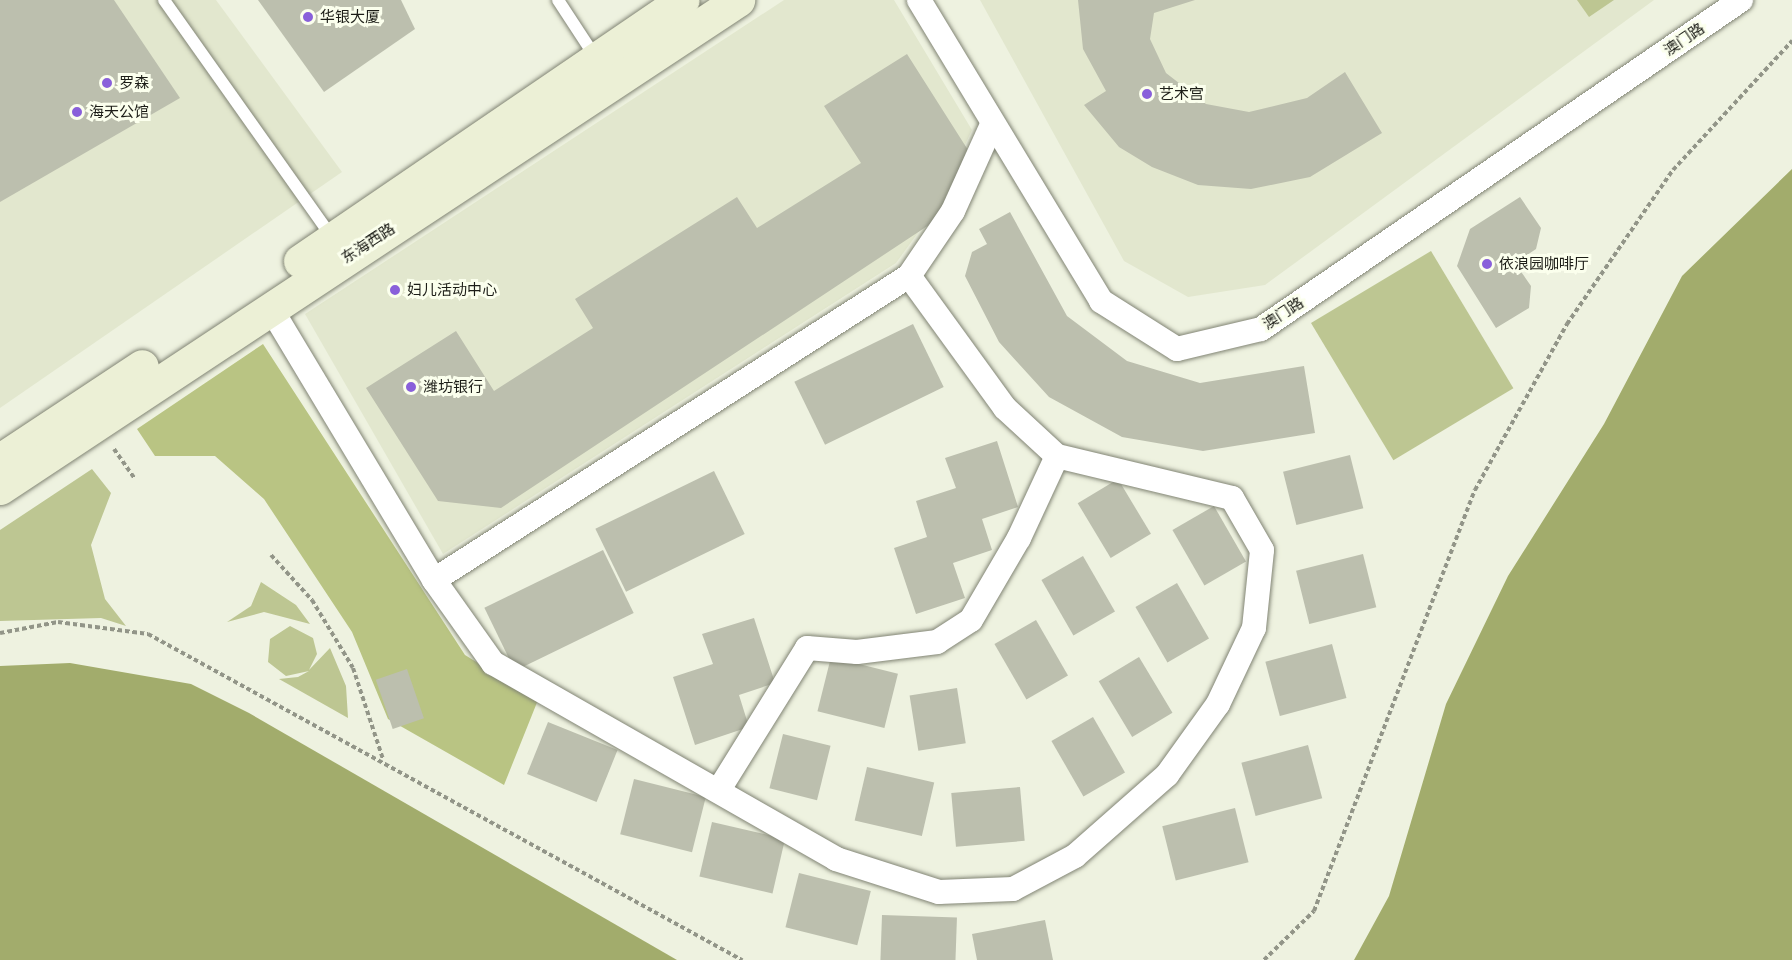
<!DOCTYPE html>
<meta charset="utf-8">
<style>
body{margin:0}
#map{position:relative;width:1792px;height:960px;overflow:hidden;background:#eef2e0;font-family:"Archivo Narrow","Noto Sans SC",sans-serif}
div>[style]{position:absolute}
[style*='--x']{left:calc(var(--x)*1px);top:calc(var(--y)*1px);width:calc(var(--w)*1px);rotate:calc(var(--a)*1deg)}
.built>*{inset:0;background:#e2e7ce}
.green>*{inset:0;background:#bdc692;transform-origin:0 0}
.forest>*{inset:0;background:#b9c483}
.water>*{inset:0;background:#a2ac6c}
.building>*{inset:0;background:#bcbfae;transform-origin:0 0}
.path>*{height:4px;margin-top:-2px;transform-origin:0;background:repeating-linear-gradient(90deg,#929588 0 4.5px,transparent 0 7.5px)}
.roads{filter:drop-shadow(0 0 2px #818474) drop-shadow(0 0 2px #818474)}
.service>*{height:12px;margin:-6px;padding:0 6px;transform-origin:6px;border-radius:6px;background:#fff}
.minor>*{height:24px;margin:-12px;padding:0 12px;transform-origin:12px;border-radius:12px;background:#fff}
.secondary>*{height:33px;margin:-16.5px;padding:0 16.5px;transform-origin:16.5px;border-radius:16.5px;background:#ecf0d6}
.dots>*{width:16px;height:16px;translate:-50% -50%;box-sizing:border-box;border:3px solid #fbffed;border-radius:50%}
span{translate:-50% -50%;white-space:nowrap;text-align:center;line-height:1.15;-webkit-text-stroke:6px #fbffed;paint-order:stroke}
.poi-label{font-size:15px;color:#1c1d17}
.left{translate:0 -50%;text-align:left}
.street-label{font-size:15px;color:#1c1d17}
</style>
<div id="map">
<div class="built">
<i style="clip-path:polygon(0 0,216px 0,342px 172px,0 408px)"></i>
<i style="clip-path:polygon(784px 0,894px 0,972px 130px,933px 212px,896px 263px,443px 554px,305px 314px)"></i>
<i style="clip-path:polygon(980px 0,1654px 0,1265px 285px,1188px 297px,1124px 261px)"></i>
</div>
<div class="green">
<i style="clip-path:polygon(1577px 0,1614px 0,1589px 17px)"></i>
<i style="left:1431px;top:251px;width:160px;height:140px;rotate:59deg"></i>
<i style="clip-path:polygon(92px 469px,111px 493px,91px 545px,105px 599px,126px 626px,101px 618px,0 621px,0 530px)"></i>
<i style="clip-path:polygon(261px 582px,296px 605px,310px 624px,264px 612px,227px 622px,251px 606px)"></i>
<i style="clip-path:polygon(290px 626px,313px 638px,317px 654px,309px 670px,330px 648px,346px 686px,348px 718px,279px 679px,298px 677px,309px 671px,286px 676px,268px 662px,270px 639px)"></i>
</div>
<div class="forest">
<i style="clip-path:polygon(263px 344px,465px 655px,538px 700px,504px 785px,388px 719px,352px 632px,264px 499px,215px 456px,155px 456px,137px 429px)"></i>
</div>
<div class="water">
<i style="clip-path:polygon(1792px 169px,1792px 960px,1354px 960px,1389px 896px,1446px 704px,1508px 576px,1604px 424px,1682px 276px)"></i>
<i style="clip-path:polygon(70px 663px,191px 684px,249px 713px,677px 960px,0 960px,0 666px)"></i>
</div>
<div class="building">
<i style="clip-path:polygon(0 0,114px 0,180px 98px,0 202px)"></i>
<i style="clip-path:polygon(258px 0,401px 0,415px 29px,324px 92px)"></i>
<i style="clip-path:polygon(1078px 0,1195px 0,1154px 13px,1150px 39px,1166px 73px,1206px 104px,1249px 112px,1307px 98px,1345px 72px,1382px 133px,1310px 177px,1251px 189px,1198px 185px,1152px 167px,1119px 147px,1084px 105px,1106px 91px,1083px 49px)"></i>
<i style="clip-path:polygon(907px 54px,968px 150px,938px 219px,501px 508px,438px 501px,366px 388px,456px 331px,494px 391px,593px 328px,575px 299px,737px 197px,757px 228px,861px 163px,824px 106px)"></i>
<i style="clip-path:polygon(1520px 197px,1541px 228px,1536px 249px,1515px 263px,1531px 286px,1529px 308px,1496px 328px,1457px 266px,1470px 229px)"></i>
<i style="clip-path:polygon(1010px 212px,1067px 316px,1127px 361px,1200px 383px,1304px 366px,1315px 433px,1203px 451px,1122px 437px,1049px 397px,999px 342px,965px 276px,972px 252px,987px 244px,979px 229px)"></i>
<i style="left:913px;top:324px;width:70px;height:132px;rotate:64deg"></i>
<i style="clip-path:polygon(997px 441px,1018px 507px,982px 519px,992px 550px,953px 563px,965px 598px,916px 614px,894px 548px,927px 537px,916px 501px,956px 488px,945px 458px)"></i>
<i style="left:1350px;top:455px;width:55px;height:69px;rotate:76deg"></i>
<i style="left:714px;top:471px;width:70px;height:132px;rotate:64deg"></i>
<i style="left:1118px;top:479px;width:64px;height:47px;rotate:59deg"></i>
<i style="left:1214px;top:506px;width:64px;height:48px;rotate:60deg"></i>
<i style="left:603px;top:550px;width:70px;height:132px;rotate:64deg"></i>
<i style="left:1363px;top:554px;width:55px;height:69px;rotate:76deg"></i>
<i style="left:1083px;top:556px;width:64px;height:48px;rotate:60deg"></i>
<i style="left:1177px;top:583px;width:64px;height:48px;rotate:60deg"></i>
<i style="clip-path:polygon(754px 618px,775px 683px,739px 695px,749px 727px,695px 745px,673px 677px,713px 664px,702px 634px)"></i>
<i style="left:1036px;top:620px;width:64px;height:48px;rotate:60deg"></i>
<i style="left:1332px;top:644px;width:56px;height:69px;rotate:75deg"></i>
<i style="left:831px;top:657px;width:69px;height:56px;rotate:14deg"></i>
<i style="left:1139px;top:657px;width:65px;height:47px;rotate:59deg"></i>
<i style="left:407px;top:669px;width:52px;height:33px;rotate:71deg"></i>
<i style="left:957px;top:688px;width:56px;height:48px;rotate:81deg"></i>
<i style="left:1093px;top:717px;width:64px;height:48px;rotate:60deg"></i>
<i style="left:548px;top:722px;width:75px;height:56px;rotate:22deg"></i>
<i style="left:783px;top:734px;width:49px;height:56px;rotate:14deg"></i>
<i style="left:1308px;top:745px;width:55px;height:69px;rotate:75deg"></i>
<i style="left:867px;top:767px;width:69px;height:55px;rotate:13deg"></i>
<i style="left:634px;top:779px;width:74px;height:57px;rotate:14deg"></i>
<i style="left:1020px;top:787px;width:54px;height:69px;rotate:85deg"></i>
<i style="left:1235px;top:808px;width:56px;height:75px;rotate:76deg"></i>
<i style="left:712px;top:822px;width:75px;height:56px;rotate:13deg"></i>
<i style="left:799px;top:873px;width:74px;height:56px;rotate:14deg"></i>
<i style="left:882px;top:915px;width:75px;height:45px;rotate:2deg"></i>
<i style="clip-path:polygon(1045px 920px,1053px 960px,977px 960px,972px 934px)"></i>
</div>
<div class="path">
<i style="--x:114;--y:449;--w:35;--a:55"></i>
<i style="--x:271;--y:555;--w:61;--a:47.7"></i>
<i style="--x:312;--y:600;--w:79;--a:58.9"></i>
<i style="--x:353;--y:668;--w:96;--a:71.8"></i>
<i style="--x:0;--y:633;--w:59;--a:-10.7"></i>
<i style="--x:58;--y:622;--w:91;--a:7.6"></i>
<i style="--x:148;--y:634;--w:678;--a:28.76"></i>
<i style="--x:1264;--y:960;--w:70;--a:-44.4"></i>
<i style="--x:1314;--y:911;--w:451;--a:-69.1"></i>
<i style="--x:1475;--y:490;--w:190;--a:-61"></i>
<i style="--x:1567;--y:324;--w:187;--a:-55.5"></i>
<i style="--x:1673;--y:170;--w:176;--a:-47.3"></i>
</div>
<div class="roads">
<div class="service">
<i style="--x:164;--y:0;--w:291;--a:54.7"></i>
<i style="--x:558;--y:0;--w:69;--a:56.8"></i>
</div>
<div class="minor">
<i style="--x:919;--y:0;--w:352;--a:58.8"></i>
<i style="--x:1101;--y:301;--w:90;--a:32.3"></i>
<i style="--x:1177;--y:349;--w:86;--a:-13.4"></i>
<i style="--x:1261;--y:329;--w:582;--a:-34.43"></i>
<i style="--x:270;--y:307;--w:318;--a:59"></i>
<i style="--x:434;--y:580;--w:102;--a:54.6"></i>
<i style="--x:493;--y:663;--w:395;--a:29.7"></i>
<i style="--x:836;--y:859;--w:108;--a:17.8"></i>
<i style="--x:939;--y:892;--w:74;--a:-2.3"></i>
<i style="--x:1013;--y:889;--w:70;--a:-28"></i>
<i style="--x:1075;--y:856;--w:123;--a:-41.4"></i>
<i style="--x:1167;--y:775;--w:87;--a:-54.3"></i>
<i style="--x:1218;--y:704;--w:84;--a:-64.7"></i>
<i style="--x:1254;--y:628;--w:78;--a:-84.1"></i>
<i style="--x:1262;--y:550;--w:60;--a:-120"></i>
<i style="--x:1232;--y:498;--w:180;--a:-166.5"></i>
<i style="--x:1057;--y:456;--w:71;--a:-137.3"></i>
<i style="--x:1005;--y:408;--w:163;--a:-126"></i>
<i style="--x:434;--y:580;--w:564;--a:-32.62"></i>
<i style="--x:909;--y:276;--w:78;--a:-55.9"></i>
<i style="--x:953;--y:211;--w:92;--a:-65.7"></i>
<i style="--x:720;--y:788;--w:165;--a:-58.1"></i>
<i style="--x:807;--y:648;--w:50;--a:4.6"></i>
<i style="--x:857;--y:652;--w:81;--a:-7.1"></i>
<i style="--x:937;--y:642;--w:40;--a:-32.9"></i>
<i style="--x:971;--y:620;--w:95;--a:-59.7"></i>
<i style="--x:1019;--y:538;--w:90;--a:-65.1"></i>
</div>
<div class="secondary">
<i style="--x:300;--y:261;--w:463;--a:-34.3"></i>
<i style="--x:0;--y:460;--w:170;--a:-33.5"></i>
<i style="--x:0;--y:488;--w:885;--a:-33.47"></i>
</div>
</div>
<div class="dots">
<i style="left:308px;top:17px;background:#8960da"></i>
<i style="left:107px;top:83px;background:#8960da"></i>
<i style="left:1147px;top:94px;background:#8960da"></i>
<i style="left:77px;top:112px;background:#8960da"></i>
<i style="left:1487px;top:264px;background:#8960da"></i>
<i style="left:395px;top:290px;background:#8960da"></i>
<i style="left:411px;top:387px;background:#8960da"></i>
</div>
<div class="poi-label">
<span class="left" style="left:320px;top:17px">华银大厦</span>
<span class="left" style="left:119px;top:83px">罗森</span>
<span class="left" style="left:1159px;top:94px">艺术宫</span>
<span class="left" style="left:89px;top:112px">海天公馆</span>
<span class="left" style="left:1499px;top:264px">依浪园咖啡厅</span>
<span class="left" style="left:407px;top:290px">妇儿活动中心</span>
<span class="left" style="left:423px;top:387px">潍坊银行</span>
</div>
<div class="street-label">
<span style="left:1684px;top:39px;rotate:-34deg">澳门路</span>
<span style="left:368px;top:243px;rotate:-33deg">东海西路</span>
<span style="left:1283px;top:313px;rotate:-33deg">澳门路</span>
</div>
</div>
